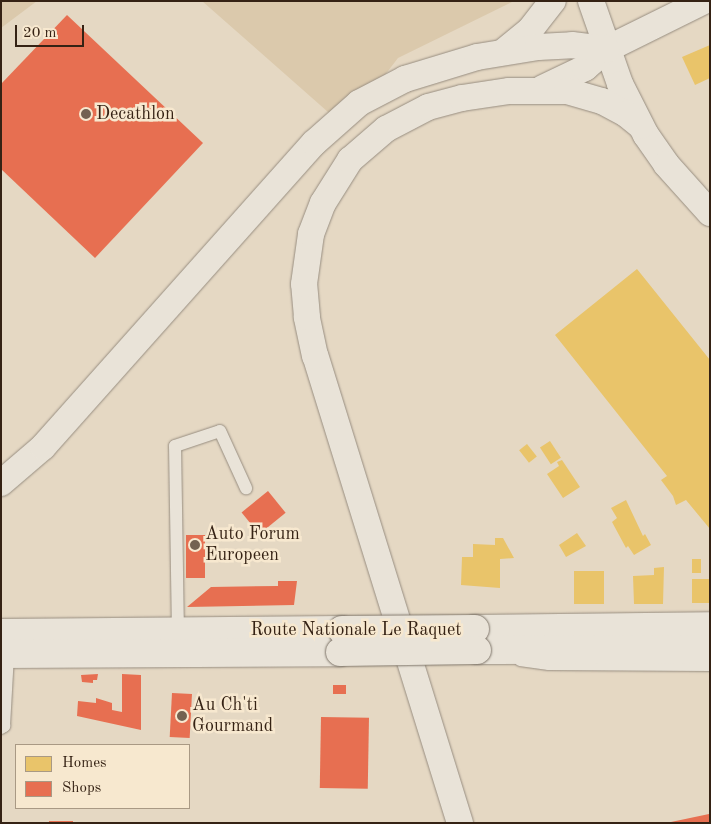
<!DOCTYPE html>
<style>
body{margin:0}
#map{position:relative;width:711px;height:824px;overflow:hidden;background:#e5d8c3;font-family:"Old Standard TT",serif}
div>[style]{position:absolute}
[style*='--x']{left:calc(var(--x)*1px);top:calc(var(--y)*1px);width:calc(var(--w)*1px);rotate:calc(var(--a)*1deg)}
.green>*{inset:0;background:#dbc9ac}
.homes>*{inset:0;background:#e9c46a;transform-origin:0 0}
.shops>*{inset:0;background:#e76f51;transform-origin:0 0}
.roads{filter:drop-shadow(0 0 1px #978d80) drop-shadow(0 0 1px #978d80)}
.lane>*{height:12px;margin:-6px;padding:0 6px;transform-origin:6px;border-radius:6px;background:#e9e3d8}
.street>*{height:26px;margin:-13px;padding:0 13px;transform-origin:13px;border-radius:13px;background:#e9e3d8}
.secondary>*{height:28px;margin:-14px;padding:0 14px;transform-origin:14px;border-radius:14px;background:#e9e3d8}
.bridges{filter:drop-shadow(0 0 1px #7e7569) drop-shadow(0 0 1px #7e7569)}
.secondary-bridge>*{height:28px;margin:-14px;padding:0 14px;transform-origin:14px;border-radius:14px;background:#e9e3d8}
.dots>*{width:14px;height:14px;translate:-50% -50%;box-sizing:border-box;border:2px solid #f7e8cf;border-radius:50%}
span{translate:-50% -50%;white-space:nowrap;text-align:center;line-height:1.15;-webkit-text-stroke:5px #f7e8cf;paint-order:stroke}
.poi-label{font-size:18px;color:#352214}
.left{translate:0 -50%;text-align:left}
.street-label{font-size:18px;color:#352214}
.frame{position:absolute;inset:0;border:2px solid #352214;pointer-events:none}
.legend{position:absolute;left:15px;top:744px;width:175px;height:65px;box-sizing:border-box;background:#f7e8cf;border:1px solid #a99984;margin:0;padding:6px 9px;list-style:none;font-size:15px;color:#352214}
.legend li{display:flex;align-items:center;gap:10px;height:25px}
.legend b{width:25px;border:1px solid #a99984}
.scale{position:absolute;left:15px;top:25px;width:69px;height:22px;box-sizing:border-box;border:2px solid #352214;border-top:0;padding-left:6px;font-size:15px;line-height:18px;white-space:nowrap;color:#352214;-webkit-text-stroke:4px #f7e8cf;paint-order:stroke}
</style>
<div id="map">
<div class="green">
<i style="clip-path:polygon(1px 1px,37px 1px,1px 28px)"></i>
<i style="clip-path:polygon(202px 1px,514px 1px,398px 58px,345px 127px)"></i>
</div>
<div class="homes">
<i style="clip-path:polygon(710px 45px,710px 78px,695px 85px,682px 57px)"></i>
<i style="clip-path:polygon(637px 269px,710px 360px,710px 529px,686px 500px,676px 505px,673px 496px,661px 480px,667px 476px,555px 335px)"></i>
<i style="left:550px;top:441px;width:20px;height:12px;rotate:57deg"></i>
<i style="left:527px;top:444px;width:16px;height:10px;rotate:52deg"></i>
<i style="clip-path:polygon(562px 460px,580px 487px,563px 498px,547px 474px,559px 466px,557px 462px)"></i>
<i style="clip-path:polygon(626px 500px,643px 536px,645px 534px,651px 545px,634px 555px,628px 546px,626px 548px,612px 522px,617px 518px,611px 508px)"></i>
<i style="clip-path:polygon(577px 533px,586px 546px,566px 557px,559px 545px)"></i>
<i style="clip-path:polygon(495px 538px,503px 538px,514px 558px,500px 559px,500px 588px,461px 585px,462px 557px,473px 557px,473px 544px,495px 545px)"></i>
<i style="left:692px;top:559px;width:9px;height:14px"></i>
<i style="clip-path:polygon(664px 567px,663px 604px,634px 604px,633px 576px,654px 575px,654px 568px)"></i>
<i style="left:574px;top:571px;width:30px;height:33px"></i>
<i style="left:710px;top:579px;width:24px;height:18px;rotate:90deg"></i>
</div>
<div class="shops">
<i style="clip-path:polygon(67px 15px,203px 143px,95px 258px,1px 169px,1px 84px)"></i>
<i style="left:268px;top:491px;width:28px;height:34px;rotate:51deg"></i>
<i style="left:186px;top:535px;width:19px;height:43px"></i>
<i style="clip-path:polygon(278px 581px,297px 581px,294px 605px,187px 607px,211px 587px,278px 586px)"></i>
<i style="clip-path:polygon(98px 674px,97px 680px,93px 680px,93px 683px,82px 682px,81px 675px)"></i>
<i style="clip-path:polygon(122px 674px,141px 675px,141px 730px,77px 716px,78px 701px,96px 703px,96px 698px,112px 703px,112px 710px,122px 712px)"></i>
<i style="left:346px;top:685px;width:9px;height:13px;rotate:90deg"></i>
<i style="left:172px;top:693px;width:20px;height:44px;rotate:3deg"></i>
<i style="left:321px;top:717px;width:48px;height:71px;rotate:1deg"></i>
<i style="clip-path:polygon(709px 814px,710px 823px,671px 823px,671px 822px)"></i>
<i style="left:49px;top:821px;width:24px;height:2px"></i>
</div>
<div class="roads">
<div class="lane">
<i style="--x:178;--y:635;--w:189;--a:-90.9"></i>
<i style="--x:175;--y:446;--w:47;--a:-18.4"></i>
<i style="--x:220;--y:431;--w:63;--a:65.5"></i>
<i style="--x:520;--y:660;--w:29;--a:8"></i>
<i style="--x:549;--y:664;--w:161;--a:0.4"></i>
<i style="--x:1;--y:728;--w:4;--a:-34"></i>
<i style="--x:4;--y:726;--w:72;--a:-86.8"></i>
</div>
<div class="street">
<i style="--x:591;--y:1;--w:88;--a:70.7"></i>
<i style="--x:620;--y:84;--w:57;--a:63"></i>
<i style="--x:646;--y:135;--w:35;--a:55"></i>
<i style="--x:666;--y:164;--w:66;--a:48.1"></i>
<i style="--x:503;--y:52;--w:35;--a:-39"></i>
<i style="--x:530;--y:30;--w:37;--a:-52"></i>
<i style="--x:543;--y:88;--w:47;--a:-25.5"></i>
<i style="--x:585;--y:68;--w:29;--a:-41"></i>
<i style="--x:607;--y:49;--w:108;--a:-26.3"></i>
<i style="--x:1;--y:483;--w:55;--a:-40.6"></i>
<i style="--x:43;--y:447;--w:407;--a:-48.3"></i>
<i style="--x:314;--y:143;--w:60;--a:-41.6"></i>
<i style="--x:359;--y:103;--w:52;--a:-27.6"></i>
<i style="--x:405;--y:79;--w:75;--a:-17"></i>
<i style="--x:477;--y:57;--w:62;--a:-9.3"></i>
<i style="--x:538;--y:47;--w:34;--a:-3"></i>
<i style="--x:572;--y:45;--w:35;--a:7"></i>
<i style="--x:460;--y:823;--w:489;--a:-107.2"></i>
<i style="--x:315;--y:356;--w:40;--a:-102"></i>
<i style="--x:307;--y:317;--w:33;--a:-95"></i>
<i style="--x:304;--y:284;--w:50;--a:-82"></i>
<i style="--x:311;--y:234;--w:33;--a:-69"></i>
<i style="--x:323;--y:203;--w:51;--a:-57.9"></i>
<i style="--x:350;--y:160;--w:48;--a:-40.7"></i>
<i style="--x:386;--y:129;--w:47;--a:-27.6"></i>
<i style="--x:428;--y:107;--w:35;--a:-15"></i>
<i style="--x:462;--y:98;--w:48;--a:-8.5"></i>
<i style="--x:509;--y:91;--w:58;--a:0"></i>
<i style="--x:567;--y:91;--w:36;--a:16"></i>
<i style="--x:602;--y:101;--w:27;--a:28"></i>
<i style="--x:626;--y:114;--w:19;--a:39"></i>
</div>
<div class="secondary">
<i style="--x:475;--y:629;--w:235;--a:-0.7"></i>
<i style="--x:1;--y:633;--w:341;--a:-0.5"></i>
<i style="--x:477;--y:650;--w:233;--a:-0.2"></i>
<i style="--x:1;--y:654;--w:339;--a:-0.3"></i>
</div>
</div>
<div class="bridges">
<div class="secondary-bridge">
<i style="--x:342;--y:630;--w:133;--a:-0.4"></i>
<i style="--x:340;--y:652;--w:137;--a:-0.8"></i>
</div>
</div>
<div class="dots">
<i style="left:86px;top:114px;background:#736251"></i>
<i style="left:195px;top:545px;background:#736251"></i>
<i style="left:182px;top:716px;background:#736251"></i>
</div>
<div class="poi-label">
<span class="left" style="left:96px;top:114px">Decathlon</span>
<span class="left" style="left:205px;top:545px">Auto Forum<br>Europeen</span>
<span class="left" style="left:192px;top:716px">Au Ch'ti<br>Gourmand</span>
</div>
<div class="street-label">
<span style="left:356px;top:630px">Route Nationale Le Raquet</span>
</div>
<div class="frame"></div>
<ul class="legend">
<li><b style="height:14px;background:#e9c46a"></b>Homes</li>
<li><b style="height:14px;background:#e76f51"></b>Shops</li>
</ul>
<div class="scale">20 m</div>
</div>
